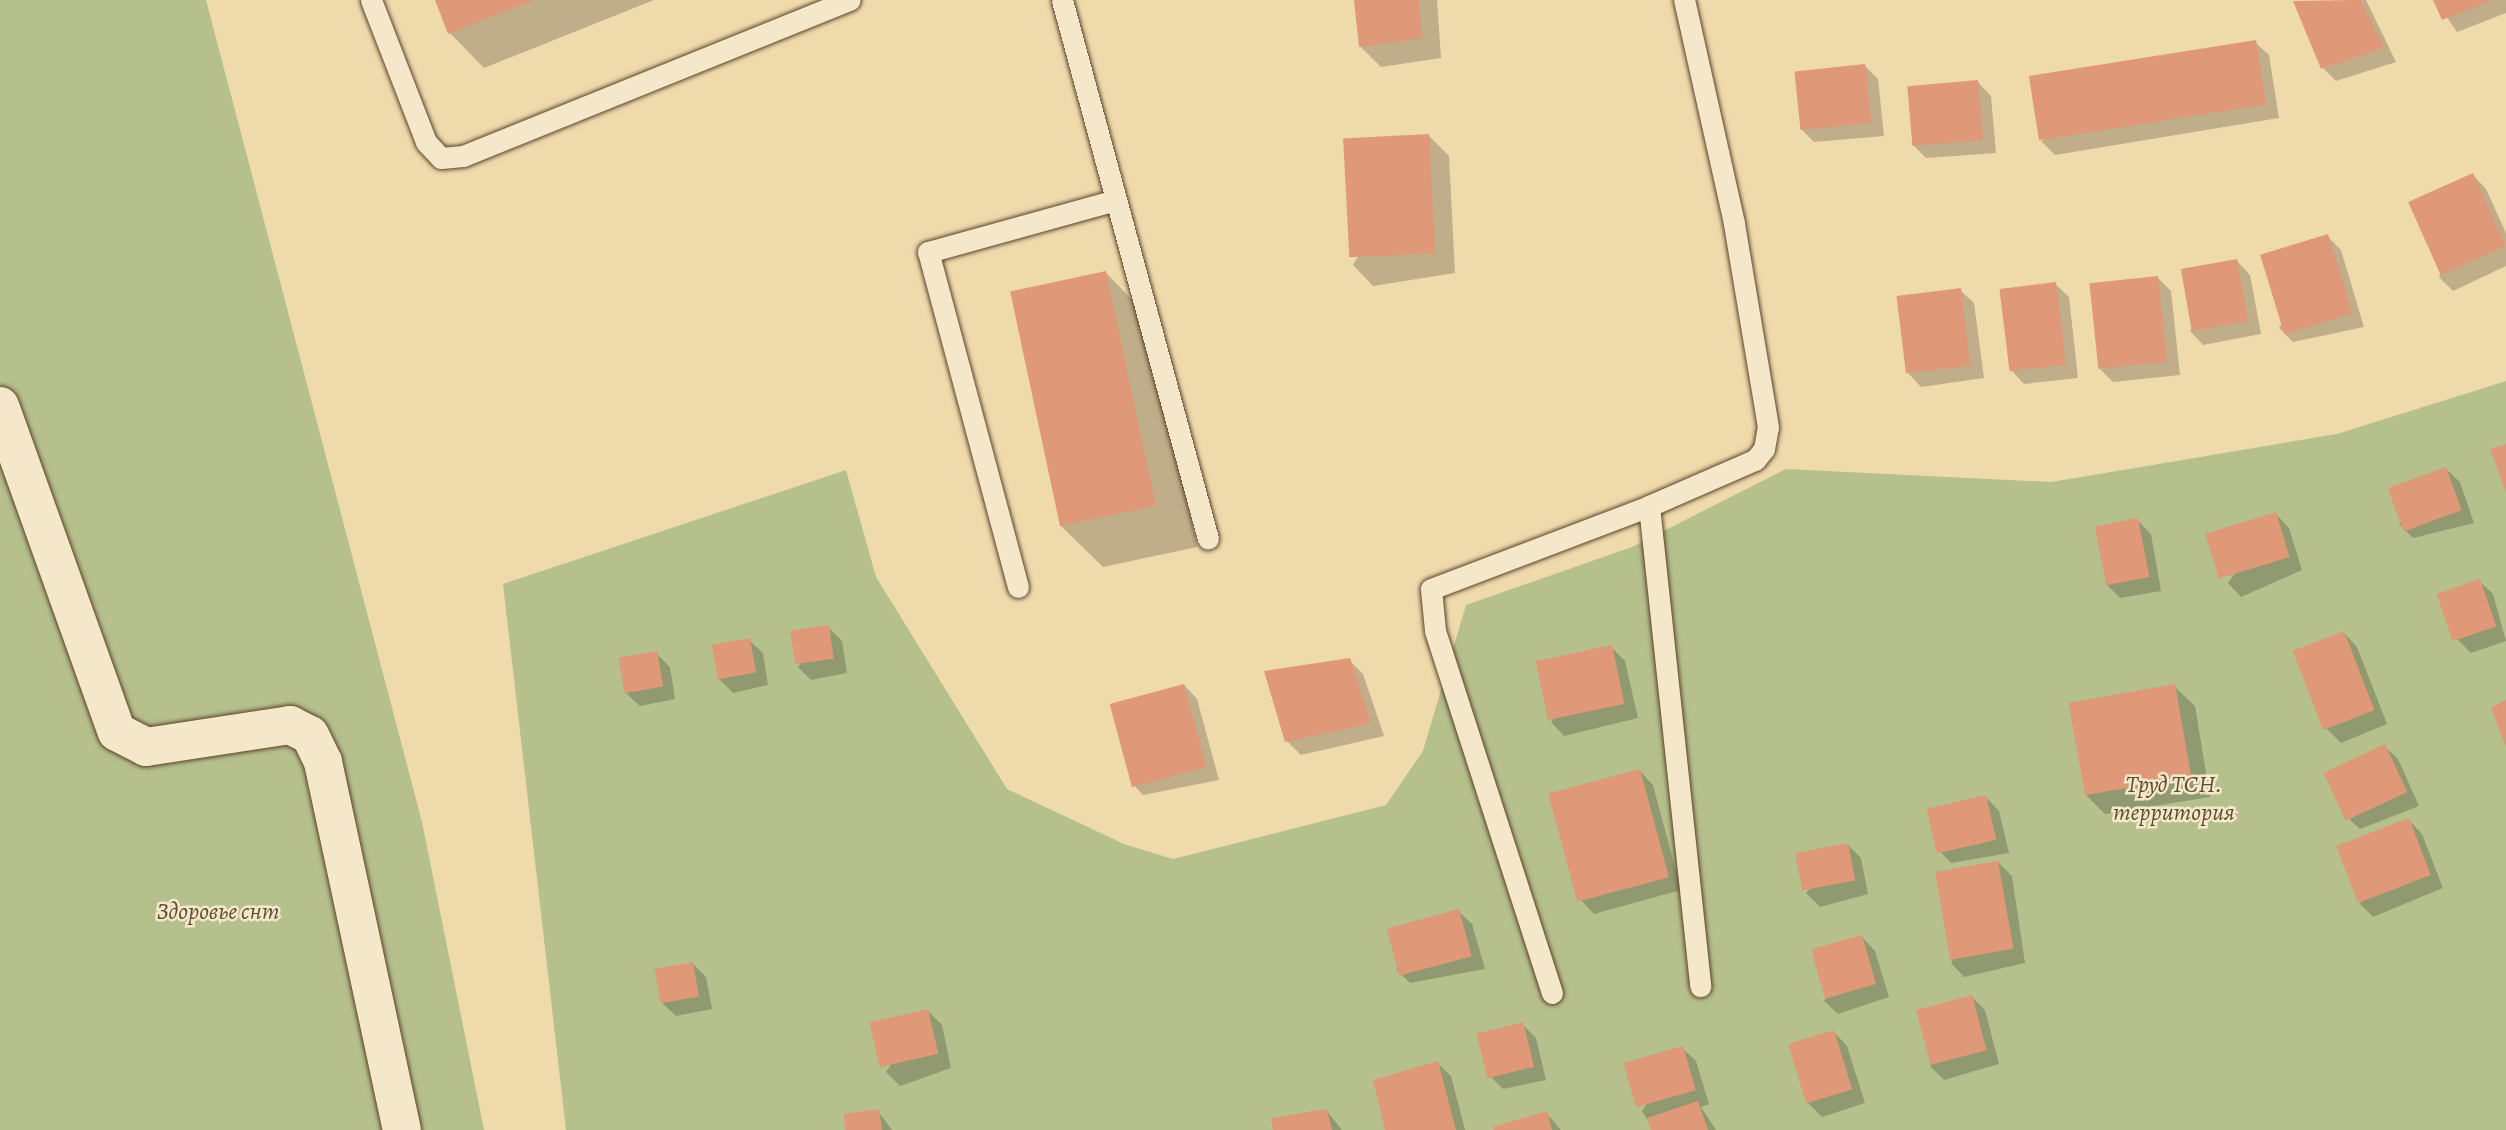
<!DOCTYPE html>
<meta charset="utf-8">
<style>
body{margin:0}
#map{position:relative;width:2506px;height:1130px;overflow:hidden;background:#efdaac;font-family:Alegreya,serif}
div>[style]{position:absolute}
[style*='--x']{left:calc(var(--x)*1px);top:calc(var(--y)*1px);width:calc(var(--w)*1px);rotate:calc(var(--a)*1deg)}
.green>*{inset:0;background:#b6c08c}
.shadow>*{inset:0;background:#0003}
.building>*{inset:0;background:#df9878;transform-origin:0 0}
.roads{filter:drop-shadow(0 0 2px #5b432b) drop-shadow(0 0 2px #5b432b)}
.service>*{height:21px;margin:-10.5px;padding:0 10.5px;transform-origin:10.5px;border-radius:10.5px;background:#f5e7c9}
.minor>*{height:38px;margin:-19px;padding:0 19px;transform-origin:19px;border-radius:19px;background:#f5e7c9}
span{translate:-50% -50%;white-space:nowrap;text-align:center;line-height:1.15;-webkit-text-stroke:5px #f5e7c9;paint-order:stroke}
.park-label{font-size:24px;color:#5b4e31;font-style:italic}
</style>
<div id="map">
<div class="green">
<i style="clip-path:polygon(0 0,206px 0,422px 822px,484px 1130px,0 1130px)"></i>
<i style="clip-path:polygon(2506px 381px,2506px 1130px,566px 1130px,503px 584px,846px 470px,876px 577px,1007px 789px,1124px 844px,1173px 859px,1386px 805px,1423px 751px,1466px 605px,1632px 547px,1786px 469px,2051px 482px,2337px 434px)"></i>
</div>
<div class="shadow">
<i style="clip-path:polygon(437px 0,654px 0,484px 68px,450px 33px)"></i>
<i style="clip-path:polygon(1356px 0,1437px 0,1441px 58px,1381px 67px,1361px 47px)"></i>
<i style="clip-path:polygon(2366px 0,2396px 62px,2336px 81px,2323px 68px,2295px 2px)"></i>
<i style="clip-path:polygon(2435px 0,2506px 0,2506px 13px,2457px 32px)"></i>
<i style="clip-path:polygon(2255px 42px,2269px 55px,2279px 118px,2055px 155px,2041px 141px)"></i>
<i style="clip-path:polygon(1865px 66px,1878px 79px,1884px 136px,1814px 142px,1800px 128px)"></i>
<i style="clip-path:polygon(1978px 82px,1991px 96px,1996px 153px,1926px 158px,1912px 144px)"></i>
<i style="clip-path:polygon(1429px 136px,1449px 156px,1455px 273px,1373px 286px,1353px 265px)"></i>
<i style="clip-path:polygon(2473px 175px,2486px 189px,2506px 233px,2506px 266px,2453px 291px,2439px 277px)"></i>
<i style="clip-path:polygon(2327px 236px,2341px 250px,2364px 327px,2293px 342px,2279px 328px)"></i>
<i style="clip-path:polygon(2237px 261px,2250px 275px,2261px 334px,2203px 345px,2190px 331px)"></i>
<i style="clip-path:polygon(1106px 273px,1147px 315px,1197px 547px,1103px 567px,1061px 526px)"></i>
<i style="clip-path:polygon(2157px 277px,2171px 291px,2180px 375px,2113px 382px,2099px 368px)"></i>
<i style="clip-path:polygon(2055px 284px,2069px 297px,2078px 378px,2024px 384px,2011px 370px)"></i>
<i style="clip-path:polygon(1960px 290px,1974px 303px,1984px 378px,1921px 387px,1908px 373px)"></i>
<i style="clip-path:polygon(2446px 469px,2460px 482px,2474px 523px,2413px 538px,2399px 524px)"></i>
<i style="clip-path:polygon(2276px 514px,2289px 528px,2302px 570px,2241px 597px,2228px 583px)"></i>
<i style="clip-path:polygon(2137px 520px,2151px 534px,2161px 591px,2120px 598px,2106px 584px)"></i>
<i style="clip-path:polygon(2479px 581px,2493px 594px,2506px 641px,2471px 653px,2457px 639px)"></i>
<i style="clip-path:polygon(828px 627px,842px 641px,847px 673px,811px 680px,798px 667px)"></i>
<i style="clip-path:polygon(2344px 633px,2357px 647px,2387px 724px,2341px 743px,2327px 729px)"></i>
<i style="clip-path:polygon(749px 640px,763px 653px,768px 685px,733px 693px,719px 679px)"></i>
<i style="clip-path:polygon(1611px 647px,1625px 661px,1638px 718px,1564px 736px,1551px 722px)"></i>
<i style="clip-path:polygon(656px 653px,670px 667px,675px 699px,640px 706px,626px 693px)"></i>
<i style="clip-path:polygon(1349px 660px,1363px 674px,1384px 736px,1301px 755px,1287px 741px)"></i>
<i style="clip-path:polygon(1184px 685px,1197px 699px,1219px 780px,1143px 795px,1130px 781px)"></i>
<i style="clip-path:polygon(2174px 686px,2195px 706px,2210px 797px,2105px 814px,2085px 794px)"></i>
<i style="clip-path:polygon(2384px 746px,2398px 759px,2419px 806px,2360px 829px,2346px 816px)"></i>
<i style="clip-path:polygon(1640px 771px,1653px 785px,1681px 890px,1594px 914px,1581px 900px)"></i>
<i style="clip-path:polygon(1986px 797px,1999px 811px,2009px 853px,1951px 863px,1938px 849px)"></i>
<i style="clip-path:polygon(2409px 820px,2422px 834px,2443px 888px,2373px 917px,2360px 904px)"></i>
<i style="clip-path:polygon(1848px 845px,1861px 858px,1868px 894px,1820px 907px,1806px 893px)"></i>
<i style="clip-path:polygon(1998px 862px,2012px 876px,2025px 963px,1964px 977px,1951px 963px)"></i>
<i style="clip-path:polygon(1458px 911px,1472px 924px,1485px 969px,1410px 983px,1396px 969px)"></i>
<i style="clip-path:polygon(1862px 937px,1875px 951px,1889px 997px,1838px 1014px,1824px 1001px)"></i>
<i style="clip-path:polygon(693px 964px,706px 977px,712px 1009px,676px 1016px,662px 1003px)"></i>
<i style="clip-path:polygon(1972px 997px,1985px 1010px,1999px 1064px,1944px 1080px,1930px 1066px)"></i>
<i style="clip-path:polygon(928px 1011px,942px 1025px,951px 1068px,900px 1086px,886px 1072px)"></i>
<i style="clip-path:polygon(1522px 1024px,1536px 1038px,1546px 1080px,1503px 1089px,1490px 1076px)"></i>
<i style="clip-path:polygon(1834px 1032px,1847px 1046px,1865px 1103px,1822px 1117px,1808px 1103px)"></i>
<i style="clip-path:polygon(1682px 1048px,1696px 1061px,1709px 1104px,1701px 1107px,1716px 1130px,1653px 1130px,1642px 1111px)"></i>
<i style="clip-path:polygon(1437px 1063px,1451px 1076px,1465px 1130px,1387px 1130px)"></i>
<i style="clip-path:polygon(878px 1111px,892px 1130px,847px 1130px)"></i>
<i style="clip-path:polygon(1327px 1111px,1342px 1130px,1275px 1130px)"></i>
<i style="clip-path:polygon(1546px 1113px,1561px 1130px,1496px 1130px)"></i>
</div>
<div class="building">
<i style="clip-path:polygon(435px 0,534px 0,448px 34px)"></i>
<i style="clip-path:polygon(1354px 0,1419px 0,1422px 38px,1359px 47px)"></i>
<i style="clip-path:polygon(2361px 0,2384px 48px,2321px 69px,2293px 1px)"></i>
<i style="clip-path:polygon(2433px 0,2492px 0,2442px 20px)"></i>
<i style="left:2256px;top:40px;width:65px;height:230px;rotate:81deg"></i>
<i style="left:1865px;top:64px;width:59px;height:71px;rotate:84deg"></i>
<i style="left:1978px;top:80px;width:60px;height:71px;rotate:85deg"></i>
<i style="left:1429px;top:134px;width:119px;height:86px;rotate:87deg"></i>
<i style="left:2473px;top:173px;width:80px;height:71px;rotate:66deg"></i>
<i style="left:2328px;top:234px;width:83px;height:71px;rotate:73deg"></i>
<i style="left:2237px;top:259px;width:63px;height:57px;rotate:80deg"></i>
<i style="left:1106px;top:271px;width:240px;height:98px;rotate:78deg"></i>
<i style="left:2158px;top:276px;width:86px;height:69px;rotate:84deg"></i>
<i style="left:2056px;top:282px;width:83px;height:57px;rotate:83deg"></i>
<i style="left:1961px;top:288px;width:78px;height:65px;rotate:83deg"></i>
<i style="clip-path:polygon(2506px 444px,2506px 493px,2490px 449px)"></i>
<i style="left:2446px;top:467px;width:46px;height:62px;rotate:70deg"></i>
<i style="left:2276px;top:512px;width:47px;height:74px;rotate:73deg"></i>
<i style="left:2138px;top:518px;width:60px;height:44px;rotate:79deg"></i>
<i style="left:2480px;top:579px;width:50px;height:46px;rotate:71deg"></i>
<i style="left:829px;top:625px;width:34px;height:39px;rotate:82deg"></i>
<i style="left:2344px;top:631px;width:85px;height:55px;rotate:69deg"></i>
<i style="left:750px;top:638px;width:35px;height:39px;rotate:80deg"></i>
<i style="left:1612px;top:645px;width:60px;height:78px;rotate:78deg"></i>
<i style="left:657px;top:651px;width:36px;height:39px;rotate:80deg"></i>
<i style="clip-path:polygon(1350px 658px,1371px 723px,1285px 742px,1264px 671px)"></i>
<i style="left:1184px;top:684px;width:86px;height:77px;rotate:75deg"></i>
<i style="left:2175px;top:684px;width:94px;height:108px;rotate:80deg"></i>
<i style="clip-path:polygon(2506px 700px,2506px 747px,2491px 708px)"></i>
<i style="left:2385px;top:744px;width:53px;height:68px;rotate:65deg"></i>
<i style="left:1640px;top:769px;width:112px;height:95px;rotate:75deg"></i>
<i style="left:1986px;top:795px;width:46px;height:61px;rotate:77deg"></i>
<i style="left:2409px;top:818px;width:61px;height:78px;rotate:69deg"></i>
<i style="left:1848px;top:843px;width:38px;height:54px;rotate:79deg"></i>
<i style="left:1998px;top:861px;width:89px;height:64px;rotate:80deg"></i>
<i style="left:1459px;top:909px;width:49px;height:75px;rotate:75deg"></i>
<i style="left:1862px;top:935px;width:51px;height:53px;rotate:74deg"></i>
<i style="left:693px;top:962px;width:35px;height:39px;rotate:80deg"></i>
<i style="left:1972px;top:995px;width:57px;height:58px;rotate:75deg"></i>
<i style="left:928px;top:1009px;width:46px;height:60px;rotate:77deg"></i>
<i style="left:1523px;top:1022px;width:46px;height:48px;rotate:76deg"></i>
<i style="left:1834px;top:1030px;width:62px;height:48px;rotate:73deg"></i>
<i style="left:1683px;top:1046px;width:46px;height:62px;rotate:74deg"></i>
<i style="clip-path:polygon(1438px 1061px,1456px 1130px,1385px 1130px,1373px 1080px)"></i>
<i style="clip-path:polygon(1698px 1101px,1708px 1130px,1651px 1130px,1647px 1118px)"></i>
<i style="clip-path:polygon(879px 1109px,882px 1130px,845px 1130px,844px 1114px)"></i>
<i style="clip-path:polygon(1327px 1109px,1332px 1130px,1273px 1130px,1271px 1118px)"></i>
<i style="clip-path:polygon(1547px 1111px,1552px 1130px,1494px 1130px,1493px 1127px)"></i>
</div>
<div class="roads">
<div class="service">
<i style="--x:371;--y:0;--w:152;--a:68.8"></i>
<i style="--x:426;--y:142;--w:22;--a:47"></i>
<i style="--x:441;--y:158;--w:22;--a:-5"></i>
<i style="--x:463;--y:156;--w:417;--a:-22"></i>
<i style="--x:1062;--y:0;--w:558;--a:74.84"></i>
<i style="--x:1649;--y:506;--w:483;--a:83.9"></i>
<i style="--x:1018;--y:587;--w:347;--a:-105"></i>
<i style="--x:928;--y:252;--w:195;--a:-15.5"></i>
<i style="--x:1552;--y:993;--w:381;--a:-107.9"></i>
<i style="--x:1435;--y:630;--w:41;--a:-95.6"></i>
<i style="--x:1431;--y:589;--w:233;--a:-20.8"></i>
<i style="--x:1649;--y:506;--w:116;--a:-23.5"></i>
<i style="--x:1755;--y:460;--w:14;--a:-51"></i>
<i style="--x:1764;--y:449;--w:22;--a:-80"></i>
<i style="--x:1768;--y:427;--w:207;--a:-99.5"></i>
<i style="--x:1734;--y:223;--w:229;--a:-102.6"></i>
</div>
<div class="minor">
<i style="--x:0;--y:406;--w:346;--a:70.3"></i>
<i style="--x:117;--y:732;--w:33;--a:27"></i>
<i style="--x:146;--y:747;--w:146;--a:-8.7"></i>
<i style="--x:290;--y:725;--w:22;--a:27"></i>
<i style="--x:310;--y:735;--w:30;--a:64"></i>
<i style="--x:323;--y:762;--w:376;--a:77.9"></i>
</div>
</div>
<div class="park-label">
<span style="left:2174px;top:799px">Труд ТСН.<br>территория</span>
<span style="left:218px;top:912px">Здоровье снт</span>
</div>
</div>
